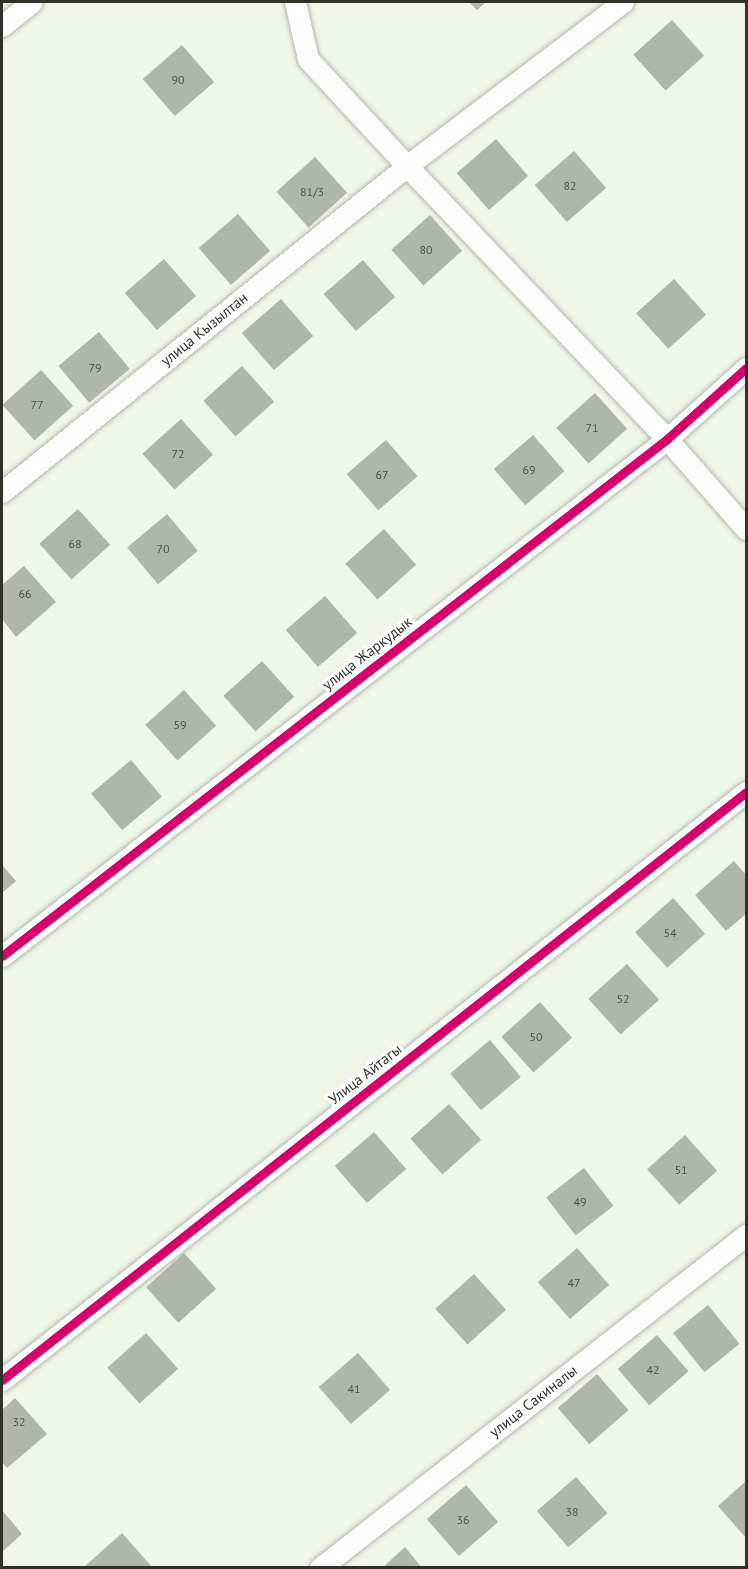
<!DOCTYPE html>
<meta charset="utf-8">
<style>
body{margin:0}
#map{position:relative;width:748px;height:1569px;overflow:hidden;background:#eef7e8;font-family:"PT Sans",sans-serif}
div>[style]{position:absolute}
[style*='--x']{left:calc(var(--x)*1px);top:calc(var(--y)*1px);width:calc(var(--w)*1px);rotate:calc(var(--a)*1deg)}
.building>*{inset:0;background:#afb6aa;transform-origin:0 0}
.roads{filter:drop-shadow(0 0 2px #b2b9ae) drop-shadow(0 0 2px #b2b9ae)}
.street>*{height:21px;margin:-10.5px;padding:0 10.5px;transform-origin:10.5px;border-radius:10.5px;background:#fcfefc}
.cycleway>*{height:9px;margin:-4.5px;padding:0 4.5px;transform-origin:4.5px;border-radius:4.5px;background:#d6006c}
span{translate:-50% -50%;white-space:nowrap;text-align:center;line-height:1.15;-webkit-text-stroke:6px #fff;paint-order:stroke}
.number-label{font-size:12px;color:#4e5449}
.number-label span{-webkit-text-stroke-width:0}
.street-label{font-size:15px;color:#2d3329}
.frame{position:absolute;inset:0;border:3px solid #2d3329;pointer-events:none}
</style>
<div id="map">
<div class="building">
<i style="clip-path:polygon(469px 2px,486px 2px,477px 10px)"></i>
<i style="left:672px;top:20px;width:48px;height:52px;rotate:48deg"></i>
<i style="left:182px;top:45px;width:49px;height:52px;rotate:49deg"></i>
<i style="left:496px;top:139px;width:49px;height:52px;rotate:49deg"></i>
<i style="left:574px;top:151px;width:49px;height:52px;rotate:49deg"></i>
<i style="left:315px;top:157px;width:48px;height:52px;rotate:48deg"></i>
<i style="left:238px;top:214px;width:49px;height:52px;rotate:49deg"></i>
<i style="left:430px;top:215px;width:48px;height:52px;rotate:48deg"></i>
<i style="left:164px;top:259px;width:49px;height:52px;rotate:49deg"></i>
<i style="left:363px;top:260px;width:49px;height:52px;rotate:49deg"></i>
<i style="left:674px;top:279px;width:48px;height:51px;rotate:48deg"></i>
<i style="left:281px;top:299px;width:49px;height:52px;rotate:49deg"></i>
<i style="left:99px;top:332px;width:48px;height:53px;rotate:50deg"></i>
<i style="left:242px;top:366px;width:48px;height:52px;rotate:48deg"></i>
<i style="left:41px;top:370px;width:48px;height:52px;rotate:48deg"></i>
<i style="left:595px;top:393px;width:48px;height:52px;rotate:48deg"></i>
<i style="left:181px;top:419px;width:48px;height:52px;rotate:48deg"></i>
<i style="left:533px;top:435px;width:48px;height:52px;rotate:49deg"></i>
<i style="left:386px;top:440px;width:48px;height:52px;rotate:49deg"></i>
<i style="left:78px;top:509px;width:48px;height:52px;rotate:48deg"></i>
<i style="left:167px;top:514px;width:48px;height:52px;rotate:50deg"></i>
<i style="left:384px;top:529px;width:48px;height:52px;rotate:48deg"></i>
<i style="clip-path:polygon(24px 566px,56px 602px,16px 637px,2px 619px,2px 585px)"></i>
<i style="left:325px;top:596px;width:49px;height:52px;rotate:49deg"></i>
<i style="left:262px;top:661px;width:48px;height:52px;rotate:48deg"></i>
<i style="left:184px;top:690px;width:48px;height:52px;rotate:48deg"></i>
<i style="left:131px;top:760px;width:48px;height:52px;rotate:50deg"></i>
<i style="clip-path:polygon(734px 861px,746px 875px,746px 914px,726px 931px,695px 895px)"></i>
<i style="clip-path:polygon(2px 865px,16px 881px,2px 893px)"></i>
<i style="left:673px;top:898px;width:48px;height:51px;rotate:48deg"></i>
<i style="left:627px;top:964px;width:48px;height:52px;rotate:48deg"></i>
<i style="left:540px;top:1002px;width:48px;height:52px;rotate:48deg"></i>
<i style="left:490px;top:1040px;width:48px;height:52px;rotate:50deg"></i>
<i style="left:449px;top:1104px;width:48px;height:52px;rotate:48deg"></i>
<i style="left:374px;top:1132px;width:49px;height:52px;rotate:49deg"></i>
<i style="left:685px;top:1135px;width:48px;height:51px;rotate:48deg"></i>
<i style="left:584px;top:1168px;width:48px;height:48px;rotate:52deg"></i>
<i style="left:577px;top:1248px;width:49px;height:52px;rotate:49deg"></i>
<i style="left:184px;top:1253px;width:48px;height:51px;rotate:48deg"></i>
<i style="left:474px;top:1274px;width:48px;height:52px;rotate:48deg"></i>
<i style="left:708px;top:1305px;width:50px;height:45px;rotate:51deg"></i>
<i style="left:146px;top:1333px;width:48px;height:52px;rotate:48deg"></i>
<i style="left:657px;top:1335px;width:48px;height:52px;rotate:49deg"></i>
<i style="left:358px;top:1353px;width:49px;height:52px;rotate:49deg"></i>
<i style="left:597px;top:1374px;width:48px;height:52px;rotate:49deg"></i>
<i style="clip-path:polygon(15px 1398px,47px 1434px,7px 1468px,2px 1462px,2px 1410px)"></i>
<i style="left:576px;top:1477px;width:48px;height:52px;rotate:49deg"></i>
<i style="clip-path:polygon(746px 1481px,746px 1538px,718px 1506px)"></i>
<i style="left:466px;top:1485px;width:49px;height:52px;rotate:49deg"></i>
<i style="clip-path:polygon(2px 1510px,22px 1534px,2px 1552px)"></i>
<i style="clip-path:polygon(122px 1533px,153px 1568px,83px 1568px)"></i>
<i style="clip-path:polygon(405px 1547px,422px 1568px,382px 1568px)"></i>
</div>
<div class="roads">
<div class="street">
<i style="--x:623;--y:2;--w:271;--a:142.8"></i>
<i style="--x:407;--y:166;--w:377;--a:46.4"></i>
<i style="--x:667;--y:439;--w:120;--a:48.7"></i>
<i style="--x:2;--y:26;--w:38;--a:-39"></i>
<i style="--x:2;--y:492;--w:520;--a:-38.83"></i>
<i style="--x:407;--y:166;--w:146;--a:-132.8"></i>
<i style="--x:308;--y:59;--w:58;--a:-102.8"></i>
<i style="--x:2;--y:956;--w:842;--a:-37.86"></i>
<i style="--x:667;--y:439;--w:106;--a:-41.9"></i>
<i style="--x:2;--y:1380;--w:948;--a:-38.32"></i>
<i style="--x:320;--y:1568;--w:541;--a:-38.01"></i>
</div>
</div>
<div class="cycleway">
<i style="--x:2;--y:956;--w:842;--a:-37.86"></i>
<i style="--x:667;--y:439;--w:106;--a:-41.9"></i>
<i style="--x:2;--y:1380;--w:948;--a:-38.32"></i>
</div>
<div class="number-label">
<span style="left:178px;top:80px">90</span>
<span style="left:570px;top:186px">82</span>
<span style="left:312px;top:192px">81/3</span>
<span style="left:426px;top:250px">80</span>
<span style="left:95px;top:368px">79</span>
<span style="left:37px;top:405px">77</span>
<span style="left:592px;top:428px">71</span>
<span style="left:178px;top:454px">72</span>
<span style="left:529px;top:470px">69</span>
<span style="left:382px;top:475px">67</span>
<span style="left:75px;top:544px">68</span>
<span style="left:163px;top:549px">70</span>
<span style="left:25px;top:594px">66</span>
<span style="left:180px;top:725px">59</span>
<span style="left:670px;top:933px">54</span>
<span style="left:623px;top:999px">52</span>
<span style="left:536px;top:1037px">50</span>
<span style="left:681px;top:1170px">51</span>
<span style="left:580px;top:1202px">49</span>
<span style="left:574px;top:1283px">47</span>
<span style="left:653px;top:1370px">42</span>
<span style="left:354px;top:1389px">41</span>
<span style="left:19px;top:1422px">32</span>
<span style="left:572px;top:1512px">38</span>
<span style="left:463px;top:1520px">36</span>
</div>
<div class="street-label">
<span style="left:204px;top:329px;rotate:-39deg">улица Кызылтан</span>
<span style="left:367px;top:653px;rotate:-38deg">улица Жаркудык</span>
<span style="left:365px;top:1074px;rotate:-38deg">Улица Айтагы</span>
<span style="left:533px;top:1401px;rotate:-38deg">улица Сакиналы</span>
</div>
<div class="frame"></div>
</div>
